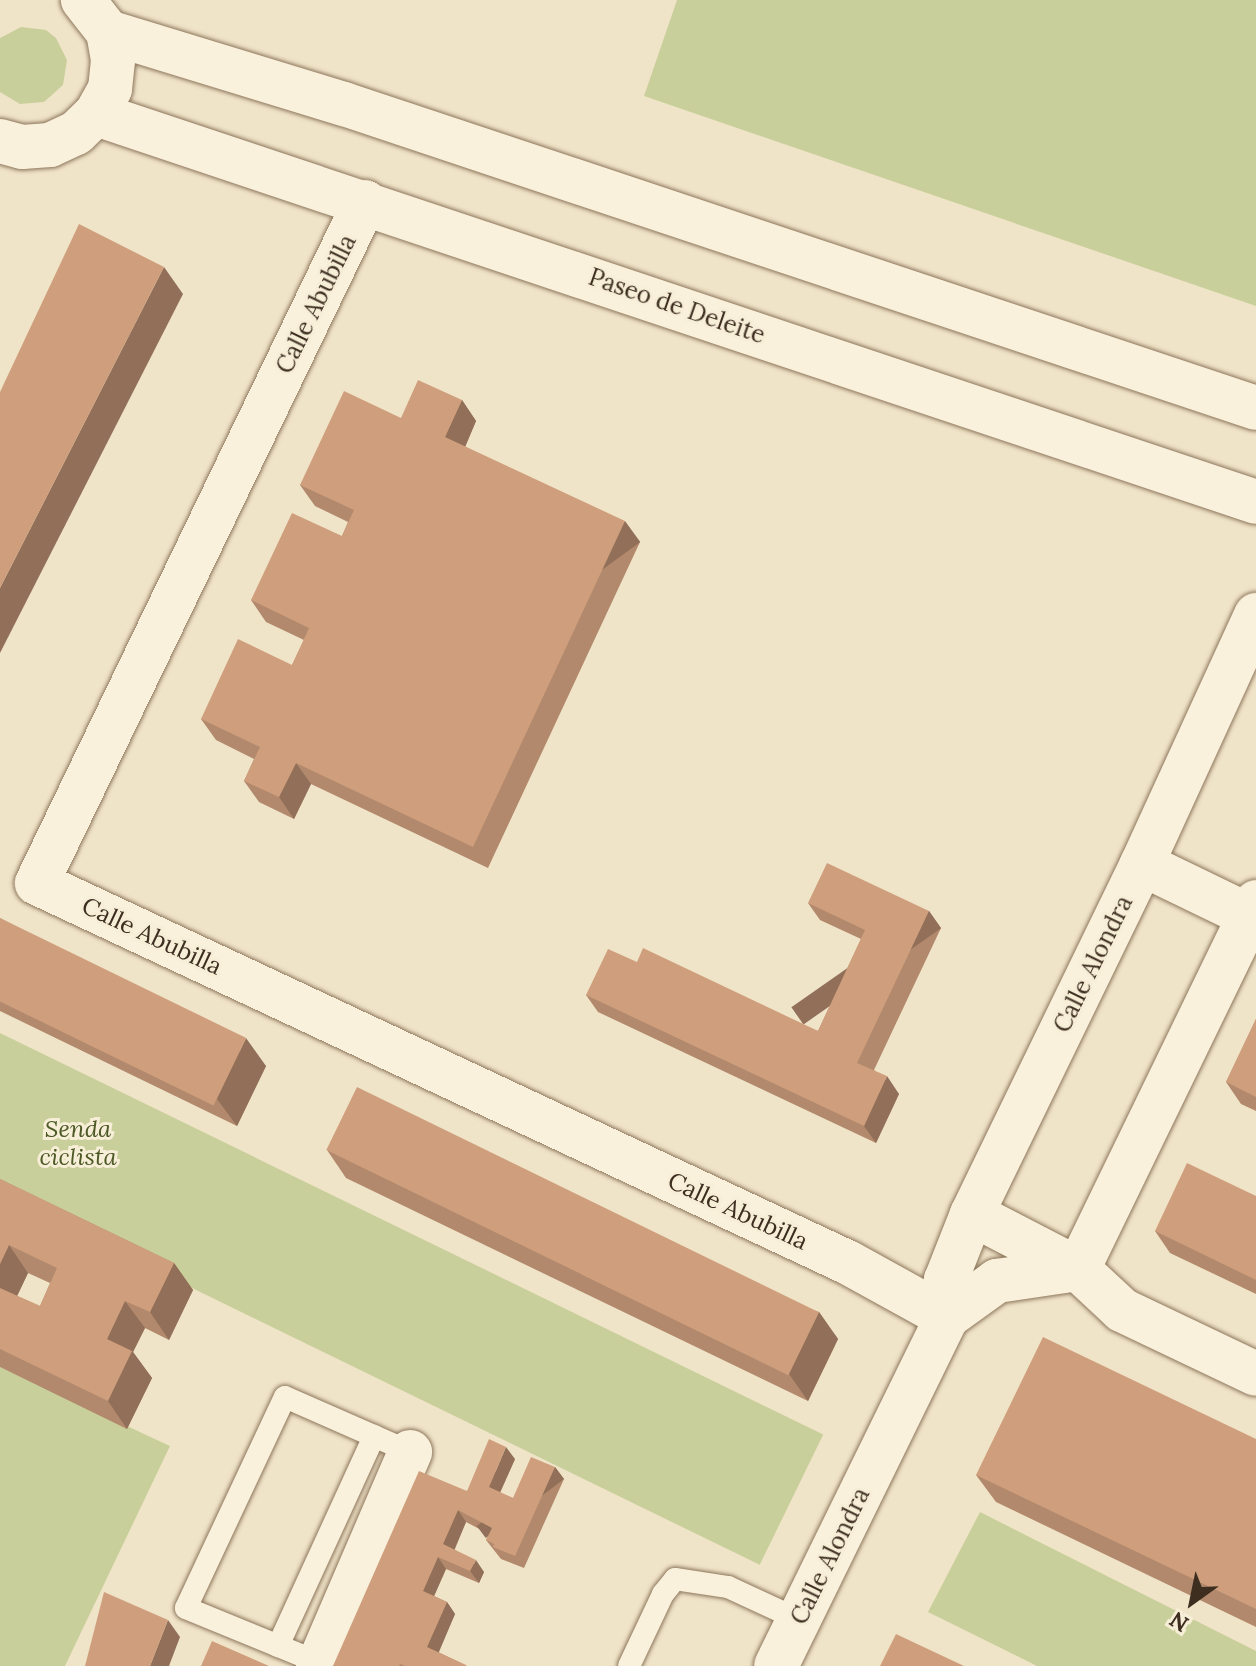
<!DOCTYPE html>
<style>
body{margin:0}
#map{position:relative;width:1256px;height:1666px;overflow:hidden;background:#f0e4c8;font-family:Lora,serif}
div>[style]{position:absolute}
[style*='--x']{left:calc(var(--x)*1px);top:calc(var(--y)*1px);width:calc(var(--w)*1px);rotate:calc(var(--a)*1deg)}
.green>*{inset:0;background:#c9cf9b;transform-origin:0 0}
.roads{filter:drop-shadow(0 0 2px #8d765c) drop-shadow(0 0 2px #8d765c)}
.lane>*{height:22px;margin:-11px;padding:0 11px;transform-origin:11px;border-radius:11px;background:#faf1dc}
.street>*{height:44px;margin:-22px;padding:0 22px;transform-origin:22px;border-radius:22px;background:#faf1dc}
.secondary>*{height:44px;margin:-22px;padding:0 22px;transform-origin:22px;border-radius:22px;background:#faf1dc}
.wall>*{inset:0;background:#b2896c}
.shaded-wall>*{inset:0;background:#916f58;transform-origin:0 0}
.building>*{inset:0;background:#cf9f7d;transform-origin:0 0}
span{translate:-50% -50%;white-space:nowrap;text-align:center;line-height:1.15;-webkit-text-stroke:6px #f7eed8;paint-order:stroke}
.street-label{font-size:24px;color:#3d2e20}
.park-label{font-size:24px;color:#4d5a26;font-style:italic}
.north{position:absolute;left:1152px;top:1562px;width:80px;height:80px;-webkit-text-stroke:6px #f7eed8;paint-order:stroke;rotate:213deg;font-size:22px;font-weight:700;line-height:32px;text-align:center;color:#3d2e20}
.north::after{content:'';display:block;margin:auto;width:28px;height:36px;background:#3d2e20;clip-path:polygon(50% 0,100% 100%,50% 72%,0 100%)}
</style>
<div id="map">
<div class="green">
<i style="clip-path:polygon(677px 0,1256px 0,1256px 306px,644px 96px)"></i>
<i style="clip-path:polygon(21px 27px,46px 30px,56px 38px,67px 60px,63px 85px,44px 102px,20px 104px,0 92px,0 38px)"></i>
<i style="left:0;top:1033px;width:916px;height:145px;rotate:26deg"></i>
<i style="clip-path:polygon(0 1367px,170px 1446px,65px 1666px,0 1666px)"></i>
<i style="clip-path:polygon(980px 1512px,1256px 1651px,1256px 1666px,1037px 1666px,928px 1612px)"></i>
</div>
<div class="roads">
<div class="lane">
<i style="--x:278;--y:1646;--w:231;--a:-65.4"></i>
<i style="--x:320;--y:1663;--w:145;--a:-157.7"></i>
<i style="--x:186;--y:1608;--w:233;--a:-64.9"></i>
<i style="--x:285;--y:1397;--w:137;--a:23.7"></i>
<i style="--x:629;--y:1666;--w:80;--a:-64.7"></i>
<i style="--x:663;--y:1594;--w:19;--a:-51"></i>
<i style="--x:675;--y:1579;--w:54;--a:8.6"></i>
<i style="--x:728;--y:1587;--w:78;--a:24.9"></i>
</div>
<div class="street">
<i style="--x:365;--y:202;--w:756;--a:115.72"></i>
<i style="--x:37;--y:883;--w:897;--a:25.08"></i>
<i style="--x:849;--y:1263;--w:112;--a:28.9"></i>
<i style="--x:1142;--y:864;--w:127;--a:25.8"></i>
<i style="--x:972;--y:1214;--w:119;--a:27.4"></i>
<i style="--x:1078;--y:1269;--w:60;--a:43"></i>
<i style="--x:1122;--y:1310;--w:148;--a:25.5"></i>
<i style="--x:947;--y:1317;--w:37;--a:-92"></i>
<i style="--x:946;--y:1280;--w:71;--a:-68.5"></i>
<i style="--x:972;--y:1214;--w:389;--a:-64.1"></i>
<i style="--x:1142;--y:864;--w:274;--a:-65.4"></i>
<i style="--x:318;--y:1666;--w:233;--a:-66.7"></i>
<i style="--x:776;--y:1666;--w:389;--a:-63.9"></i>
<i style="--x:947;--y:1317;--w:62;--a:-35.8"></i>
<i style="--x:997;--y:1281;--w:82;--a:-8.4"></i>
<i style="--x:1078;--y:1269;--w:408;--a:-64.1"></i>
</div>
<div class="secondary">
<i style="--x:108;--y:32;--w:247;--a:17"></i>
<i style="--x:344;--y:104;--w:961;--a:18.43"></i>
<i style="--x:96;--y:114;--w:1223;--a:18.49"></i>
<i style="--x:0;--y:141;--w:23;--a:15"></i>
<i style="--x:22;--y:147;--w:28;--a:-4"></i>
<i style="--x:50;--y:145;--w:29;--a:-25"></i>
<i style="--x:76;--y:133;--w:28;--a:-44"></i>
<i style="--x:96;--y:114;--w:29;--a:-61"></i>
<i style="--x:110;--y:89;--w:29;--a:-84"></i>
<i style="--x:113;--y:60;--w:28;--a:-100"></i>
<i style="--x:108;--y:32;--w:41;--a:-128"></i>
</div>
</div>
<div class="wall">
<i style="clip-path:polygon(462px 400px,476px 421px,465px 447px,640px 542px,488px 868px,311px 784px,294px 819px,259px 802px,244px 781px,254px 759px,216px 740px,201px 719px,292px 665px,304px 640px,266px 622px,251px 600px,342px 536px,348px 522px,315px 506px,300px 485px,401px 418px)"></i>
<i style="clip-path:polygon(808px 903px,929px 911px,941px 928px,874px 1070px,899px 1094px,876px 1143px,598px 1012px,586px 995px,637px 962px,818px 1031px,861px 939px,820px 920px)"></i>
<i style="clip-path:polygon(0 918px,266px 1066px,237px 1126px,0 1011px)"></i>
<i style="clip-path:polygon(1256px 1019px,1256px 1111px,1241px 1104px,1226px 1082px)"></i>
<i style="clip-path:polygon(327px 1150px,819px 1312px,838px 1339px,808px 1401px,346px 1178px)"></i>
<i style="clip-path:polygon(evenodd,0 1179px,174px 1263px,193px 1290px,169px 1340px,145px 1328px,133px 1352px,152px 1378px,127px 1429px,0 1367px,0 1179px,28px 1273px,50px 1283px,40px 1306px,17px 1296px,28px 1273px)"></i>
<i style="clip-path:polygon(1256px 1196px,1256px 1294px,1170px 1253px,1155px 1231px)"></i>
<i style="clip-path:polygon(1256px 1439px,1256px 1627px,996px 1502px,976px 1475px)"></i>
<i style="clip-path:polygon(515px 1459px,500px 1493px,513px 1498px,555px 1467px,564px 1479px,524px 1568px,501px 1559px,486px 1540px,489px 1534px,466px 1522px,454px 1549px,484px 1572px,479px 1583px,446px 1569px,434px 1596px,447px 1602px,455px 1614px,438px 1652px,467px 1666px,333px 1666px,467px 1491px)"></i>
</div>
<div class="shaded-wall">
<i style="clip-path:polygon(164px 267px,183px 294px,0 653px,0 588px)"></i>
<i style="clip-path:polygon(462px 400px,476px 421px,460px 459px,445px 437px)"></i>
<i style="left:625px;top:521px;width:26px;height:360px;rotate:54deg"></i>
<i style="clip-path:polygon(296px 763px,311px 784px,294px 819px,279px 797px)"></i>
<i style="left:929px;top:911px;width:21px;height:168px;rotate:55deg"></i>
<i style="clip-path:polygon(246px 1038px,266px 1066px,237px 1126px,217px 1099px)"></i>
<i style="clip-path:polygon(887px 1076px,899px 1094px,876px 1143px,864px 1126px)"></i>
<i style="clip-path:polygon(9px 1245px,28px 1273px,10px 1311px,0 1296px,0 1264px)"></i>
<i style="clip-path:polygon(174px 1263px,193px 1290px,169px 1340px,150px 1312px)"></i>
<i style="clip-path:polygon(125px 1301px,145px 1328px,133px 1352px,152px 1378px,127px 1429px,108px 1401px,107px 1339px)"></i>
<i style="clip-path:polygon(819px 1312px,838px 1339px,808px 1401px,789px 1374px)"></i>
<i style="clip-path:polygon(506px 1447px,515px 1459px,497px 1499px,489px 1487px)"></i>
<i style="left:555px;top:1467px;width:15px;height:98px;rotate:53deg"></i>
<i style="clip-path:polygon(458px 1510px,466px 1522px,452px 1556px,443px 1544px)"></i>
<i style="clip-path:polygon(438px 1557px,446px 1569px,431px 1603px,423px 1591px)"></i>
<i style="clip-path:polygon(476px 1560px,484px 1572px,479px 1583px,470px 1571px)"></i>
<i style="clip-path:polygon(447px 1602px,455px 1614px,436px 1659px,427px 1647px)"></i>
<i style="clip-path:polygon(168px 1620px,180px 1637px,169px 1666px,150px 1666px)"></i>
</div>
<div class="building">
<i style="clip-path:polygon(79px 224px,164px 267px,0 588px,0 392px)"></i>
<i style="clip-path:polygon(418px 380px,462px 400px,445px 437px,625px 521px,473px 847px,296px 763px,279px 797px,244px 781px,260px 747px,201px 719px,238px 639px,292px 665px,309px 628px,251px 600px,292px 513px,342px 536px,354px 510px,300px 485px,344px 391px,401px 418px)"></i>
<i style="clip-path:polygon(827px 863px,929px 911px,857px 1063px,887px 1076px,864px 1126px,586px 995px,608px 949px,637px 962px,643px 948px,818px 1031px,865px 930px,808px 903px)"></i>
<i style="left:0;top:918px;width:274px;height:75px;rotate:26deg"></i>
<i style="clip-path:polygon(1256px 1019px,1256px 1097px,1226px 1082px)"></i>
<i style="left:357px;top:1087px;width:514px;height:70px;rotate:26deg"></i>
<i style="clip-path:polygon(1187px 1163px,1256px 1196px,1256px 1280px,1155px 1231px)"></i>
<i style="clip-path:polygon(0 1179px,174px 1263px,150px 1312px,125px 1301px,107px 1339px,132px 1351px,108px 1401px,0 1349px,0 1288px,40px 1306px,57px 1268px,9px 1245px,0 1264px)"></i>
<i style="clip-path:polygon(1043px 1337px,1256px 1439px,1256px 1609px,976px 1475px)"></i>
<i style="clip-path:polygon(489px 1439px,506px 1447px,489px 1487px,513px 1498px,531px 1457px,555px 1467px,515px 1556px,493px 1547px,494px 1544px,486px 1540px,492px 1528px,458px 1510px,443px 1544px,476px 1560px,470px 1571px,438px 1557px,423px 1591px,447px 1602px,427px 1647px,466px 1665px,466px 1666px,406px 1666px,400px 1664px,399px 1666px,333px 1666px,419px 1471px,467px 1491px)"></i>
<i style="clip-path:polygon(104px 1592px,168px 1620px,150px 1666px,85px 1666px)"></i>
<i style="clip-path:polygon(896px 1634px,964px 1666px,880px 1666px)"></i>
<i style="clip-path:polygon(212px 1641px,269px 1666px,201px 1666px)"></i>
</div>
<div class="street-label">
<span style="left:316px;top:304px;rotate:-64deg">Calle Abubilla</span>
<span style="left:677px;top:306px;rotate:19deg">Paseo de Deleite</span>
<span style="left:152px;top:936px;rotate:25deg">Calle Abubilla</span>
<span style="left:1093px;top:964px;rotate:-64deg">Calle Alondra</span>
<span style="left:738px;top:1211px;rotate:25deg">Calle Abubilla</span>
<span style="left:830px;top:1556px;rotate:-64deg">Calle Alondra</span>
</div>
<div class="park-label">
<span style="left:78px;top:1143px">Senda<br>ciclista</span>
</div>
<div class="north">N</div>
</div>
